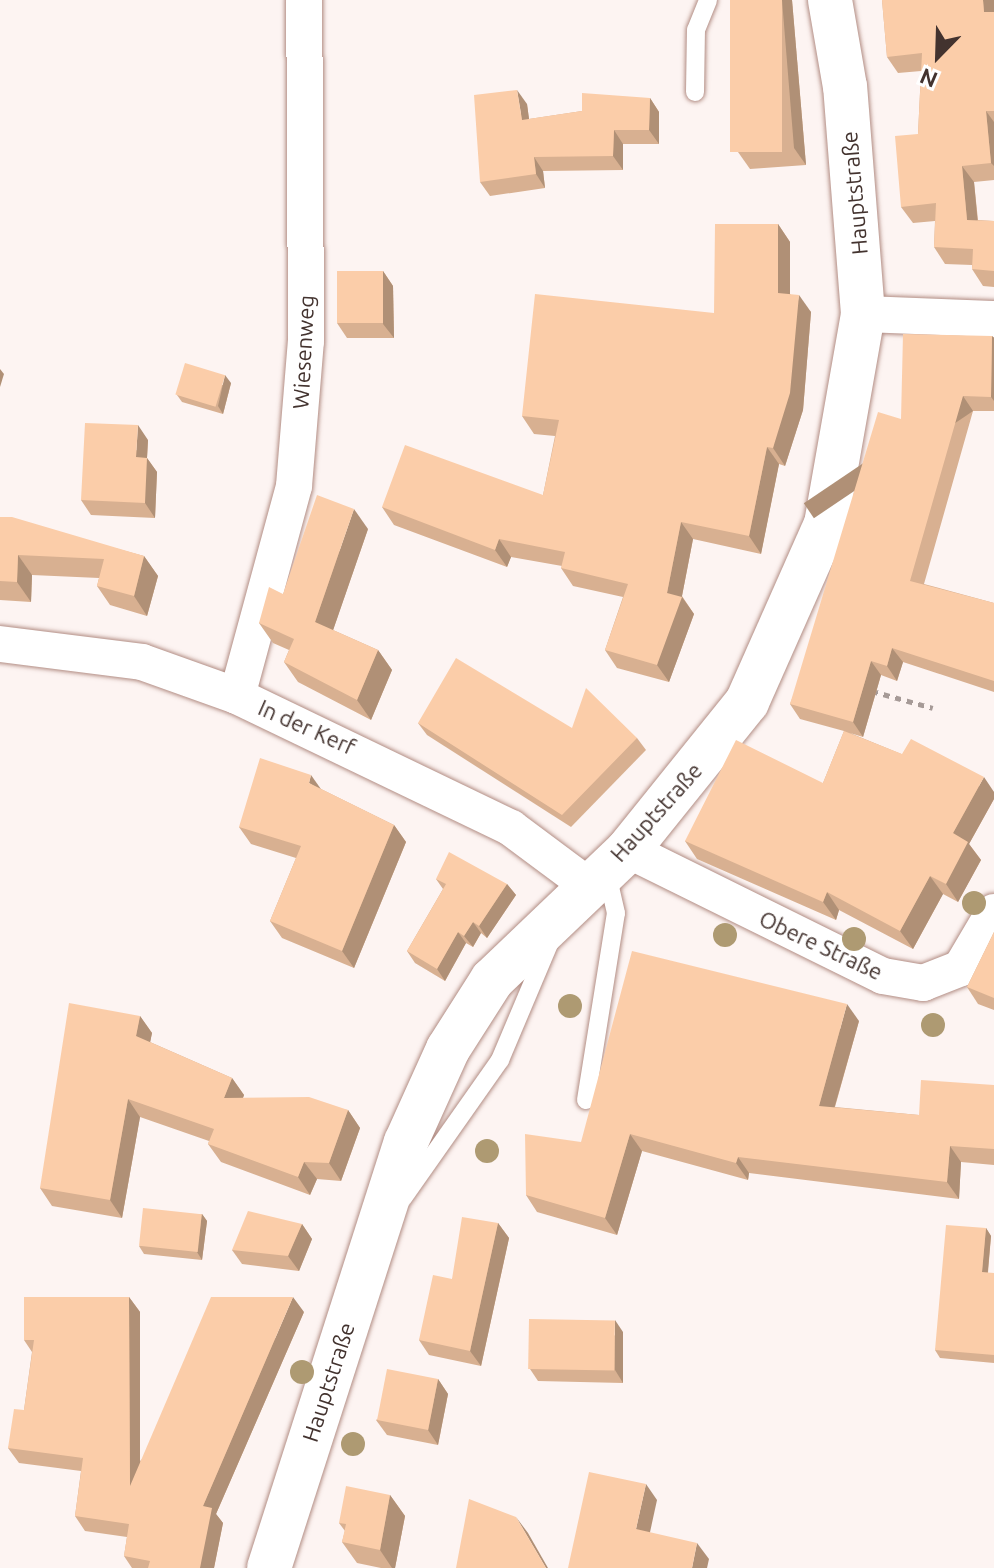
<!DOCTYPE html>
<meta charset="utf-8">
<style>
body{margin:0}
#map{position:relative;width:994px;height:1568px;overflow:hidden;background:#fdf4f2;font-family:Ubuntu,sans-serif}
div>[style]{position:absolute}
[style*='--x']{left:calc(var(--x)*1px);top:calc(var(--y)*1px);width:calc(var(--w)*1px);rotate:calc(var(--a)*1deg)}
.path>*{height:5px;margin-top:-2.5px;transform-origin:0;background:repeating-linear-gradient(90deg,#a69a97 0 6px,transparent 0 12px)}
.roads{filter:drop-shadow(0 0 2px #b28d84) drop-shadow(0 0 2px #b28d84)}
.lane>*{height:18px;margin:-9px;padding:0 9px;transform-origin:9px;border-radius:9px;background:#fff}
.street>*{height:36px;margin:-18px;padding:0 18px;transform-origin:18px;border-radius:18px;background:#fff}
.secondary>*{height:44px;margin:-22px;padding:0 22px;transform-origin:22px;border-radius:22px;background:#fff}
.trees>*{width:24px;height:24px;margin:-12px;border-radius:50%;background:#ae9a72}
.wall>*{inset:0;background:#d8b091}
.shaded-wall>*{inset:0;background:#b09076;transform-origin:0 0}
.building>*{inset:0;background:#fbcda9;transform-origin:0 0}
span{translate:-50% -50%;white-space:nowrap;text-align:center;line-height:1.15;-webkit-text-stroke:6px #fff;paint-order:stroke}
.street-label{font-size:22px;color:#43332f}
.north{position:absolute;left:898px;top:16px;width:80px;height:80px;-webkit-text-stroke:6px #fff;paint-order:stroke;rotate:203deg;font-size:22px;font-weight:700;line-height:32px;text-align:center;color:#43332f}
.north::after{content:'';display:block;margin:auto;width:28px;height:36px;background:#43332f;clip-path:polygon(50% 0,100% 100%,50% 72%,0 100%)}
</style>
<div id="map">
<div class="path">
<i style="--x:872;--y:691;--w:63;--a:15.6"></i>
</div>
<div class="roads">
<div class="lane">
<i style="--x:695;--y:92;--w:62;--a:-89.1"></i>
<i style="--x:696;--y:30;--w:32;--a:-68"></i>
<i style="--x:586;--y:1100;--w:189;--a:-80.9"></i>
<i style="--x:616;--y:913;--w:39;--a:-103"></i>
<i style="--x:403;--y:1198;--w:169;--a:-54.9"></i>
<i style="--x:500;--y:1060;--w:134;--a:-67.1"></i>
</div>
<div class="street">
<i style="--x:863;--y:314;--w:131;--a:2.2"></i>
<i style="--x:0;--y:644;--w:143;--a:7.2"></i>
<i style="--x:142;--y:662;--w:101;--a:19.7"></i>
<i style="--x:237;--y:696;--w:304;--a:25.7"></i>
<i style="--x:511;--y:828;--w:94;--a:36.7"></i>
<i style="--x:237;--y:696;--w:218;--a:-74.8"></i>
<i style="--x:294;--y:486;--w:145;--a:-85.3"></i>
<i style="--x:306;--y:341;--w:341;--a:-90.3"></i>
<i style="--x:628;--y:850;--w:284;--a:26.3"></i>
<i style="--x:883;--y:976;--w:41;--a:9.9"></i>
<i style="--x:923;--y:983;--w:41;--a:-21.5"></i>
<i style="--x:961;--y:968;--w:65;--a:-59.5"></i>
</div>
<div class="secondary">
<i style="--x:269;--y:1568;--w:447;--a:-72.2"></i>
<i style="--x:406;--y:1142;--w:102;--a:-65.7"></i>
<i style="--x:448;--y:1049;--w:82;--a:-57.5"></i>
<i style="--x:492;--y:980;--w:188;--a:-43.7"></i>
<i style="--x:628;--y:850;--w:190;--a:-51.2"></i>
<i style="--x:747;--y:702;--w:195;--a:-66.1"></i>
<i style="--x:826;--y:524;--w:213;--a:-80"></i>
<i style="--x:863;--y:314;--w:228;--a:-94.5"></i>
<i style="--x:845;--y:87;--w:88;--a:-99.8"></i>
</div>
</div>
<div class="trees">
<i style="left:974px;top:903px"></i>
<i style="left:725px;top:935px"></i>
<i style="left:854px;top:939px"></i>
<i style="left:570px;top:1006px"></i>
<i style="left:933px;top:1025px"></i>
<i style="left:487px;top:1151px"></i>
<i style="left:302px;top:1372px"></i>
<i style="left:353px;top:1444px"></i>
</div>
<div class="wall">
<i style="clip-path:polygon(730px 0,792px 0,806px 165px,750px 169px,738px 152px)"></i>
<i style="clip-path:polygon(882px 0,994px 0,994px 180px,974px 182px,978px 220px,994px 221px,994px 287px,983px 286px,972px 269px,972px 265px,945px 264px,934px 247px,935px 221px,913px 223px,901px 207px,918px 134px,921px 71px,898px 73px,887px 57px)"></i>
<i style="clip-path:polygon(650px 98px,659px 112px,659px 144px,623px 144px,623px 170px,543px 171px,545px 188px,490px 196px,480px 182px,527px 104px,529px 119px,582px 111px)"></i>
<i style="clip-path:polygon(778px 224px,790px 242px,790px 294px,811px 312px,803px 410px,785px 466px,779px 464px,761px 554px,693px 539px,682px 596px,694px 614px,669px 682px,617px 668px,605px 650px,623px 597px,573px 586px,561px 568px,562px 566px,511px 557px,507px 567px,394px 525px,382px 507px,543px 495px,555px 436px,534px 434px,522px 416px,714px 313px)"></i>
<i style="clip-path:polygon(383px 271px,393px 286px,394px 338px,347px 338px,337px 323px)"></i>
<i style="clip-path:polygon(992px 336px,994px 338px,994px 411px,973px 411px,924px 584px,994px 603px,994px 692px,903px 662px,897px 681px,881px 675px,863px 737px,850px 733px,994px 792px,994px 799px,969px 844px,981px 860px,958px 902px,943px 894px,913px 949px,839px 910px,836px 920px,697px 859px,685px 841px,823px 783px,844px 731px,800px 719px,790px 704px,901px 419px)"></i>
<i style="clip-path:polygon(231px 383px,223px 414px,182px 402px,177px 395px)"></i>
<i style="clip-path:polygon(148px 440px,147px 458px,157px 472px,155px 518px,91px 515px,81px 500px)"></i>
<i style="clip-path:polygon(0 517px,144px 556px,158px 576px,147px 616px,110px 605px,97px 586px,99px 578px,32px 575px,31px 602px,0 600px)"></i>
<i style="clip-path:polygon(368px 529px,333px 630px,378px 650px,392px 670px,371px 720px,298px 682px,284px 662px,289px 650px,273px 643px,259px 623px,283px 594px)"></i>
<i style="clip-path:polygon(418px 723px,572px 728px,637px 738px,646px 750px,571px 827px,427px 735px)"></i>
<i style="clip-path:polygon(321px 789px,394px 825px,406px 842px,354px 968px,282px 938px,270px 921px,296px 858px,251px 844px,239px 827px)"></i>
<i style="clip-path:polygon(436px 879px,507px 884px,516px 895px,487px 938px,481px 933px,473px 947px,466px 943px,445px 981px,415px 963px,407px 951px,443px 889px)"></i>
<i style="clip-path:polygon(994px 932px,994px 1010px,978px 1004px,967px 987px)"></i>
<i style="clip-path:polygon(140px 1016px,152px 1033px,150px 1042px,232px 1078px,244px 1095px,243px 1098px,348px 1110px,360px 1128px,341px 1181px,317px 1179px,310px 1195px,221px 1162px,208px 1144px,209px 1141px,140px 1117px,122px 1218px,52px 1206px,40px 1188px)"></i>
<i style="clip-path:polygon(859px 1021px,835px 1107px,919px 1115px,994px 1085px,994px 1165px,961px 1162px,959px 1199px,749px 1173px,748px 1180px,642px 1151px,617px 1235px,537px 1212px,526px 1195px,581px 1142px)"></i>
<i style="clip-path:polygon(202px 1214px,207px 1221px,202px 1260px,144px 1254px,139px 1246px)"></i>
<i style="clip-path:polygon(498px 1223px,509px 1238px,481px 1366px,429px 1355px,419px 1340px,452px 1279px)"></i>
<i style="clip-path:polygon(302px 1224px,312px 1239px,299px 1271px,242px 1264px,232px 1250px)"></i>
<i style="clip-path:polygon(986px 1228px,991px 1236px,988px 1273px,994px 1273px,994px 1363px,940px 1358px,935px 1350px)"></i>
<i style="clip-path:polygon(129px 1297px,140px 1312px,140px 1461px,304px 1312px,216px 1514px,223px 1523px,214px 1568px,132px 1568px,124px 1556px,127px 1537px,85px 1531px,75px 1516px,81px 1471px,19px 1463px,8px 1448px,24px 1410px,32px 1352px,24px 1340px)"></i>
<i style="clip-path:polygon(623px 1332px,623px 1383px,538px 1381px,530px 1369px)"></i>
<i style="clip-path:polygon(438px 1379px,448px 1394px,438px 1445px,387px 1435px,376px 1420px)"></i>
<i style="clip-path:polygon(390px 1495px,405px 1516px,395px 1568px,381px 1568px,357px 1563px,342px 1542px,345px 1531px,339px 1523px)"></i>
</div>
<div class="shaded-wall">
<i style="clip-path:polygon(782px 0,792px 0,806px 165px,794px 148px)"></i>
<i style="clip-path:polygon(983px 0,994px 0,994px 26px,984px 12px)"></i>
<i style="clip-path:polygon(517px 90px,527px 104px,531px 134px,522px 120px)"></i>
<i style="clip-path:polygon(650px 98px,659px 112px,659px 144px,649px 130px)"></i>
<i style="clip-path:polygon(986px 111px,994px 122px,994px 166px,991px 163px)"></i>
<i style="clip-path:polygon(614px 130px,623px 144px,623px 170px,613px 156px)"></i>
<i style="clip-path:polygon(534px 157px,543px 171px,545px 188px,536px 174px)"></i>
<i style="clip-path:polygon(962px 166px,974px 182px,979px 236px,967px 220px)"></i>
<i style="clip-path:polygon(778px 224px,790px 242px,790px 310px,778px 293px)"></i>
<i style="clip-path:polygon(383px 271px,393px 286px,394px 338px,383px 324px)"></i>
<i style="clip-path:polygon(799px 295px,811px 312px,803px 410px,785px 466px,773px 448px)"></i>
<i style="clip-path:polygon(992px 336px,994px 338px,994px 401px,991px 397px)"></i>
<i style="clip-path:polygon(0 369px,4px 374px,0 387px)"></i>
<i style="clip-path:polygon(225px 375px,231px 383px,223px 414px,218px 406px)"></i>
<i style="left:963px;top:396px;width:18px;height:192px;rotate:56deg"></i>
<i style="clip-path:polygon(138px 425px,148px 440px,147px 458px,157px 472px,155px 518px,145px 503px,136px 457px)"></i>
<i style="clip-path:polygon(767px 447px,779px 464px,761px 554px,749px 536px)"></i>
<i style="clip-path:polygon(354px 509px,368px 529px,329px 642px,315px 622px)"></i>
<i style="clip-path:polygon(681px 522px,693px 539px,681px 601px,682px 597px,694px 614px,669px 682px,657px 665px,667px 593px)"></i>
<i style="clip-path:polygon(499px 539px,511px 557px,507px 567px,495px 550px)"></i>
<i style="clip-path:polygon(18px 555px,32px 575px,31px 602px,17px 582px)"></i>
<i style="clip-path:polygon(144px 556px,158px 576px,147px 616px,134px 596px)"></i>
<i style="clip-path:polygon(892px 648px,903px 662px,897px 681px,887px 666px)"></i>
<i style="clip-path:polygon(378px 650px,392px 670px,371px 720px,357px 700px)"></i>
<i style="clip-path:polygon(871px 661px,881px 675px,863px 737px,853px 722px)"></i>
<i style="clip-path:polygon(311px 775px,323px 792px,309px 783px)"></i>
<i style="clip-path:polygon(984px 777px,994px 792px,994px 799px,969px 844px,981px 860px,958px 902px,946px 884px,953px 833px)"></i>
<i style="clip-path:polygon(394px 825px,406px 842px,354px 968px,342px 951px)"></i>
<i style="clip-path:polygon(930px 876px,943px 894px,913px 949px,900px 931px)"></i>
<i style="clip-path:polygon(507px 884px,516px 895px,487px 938px,479px 926px)"></i>
<i style="clip-path:polygon(827px 892px,839px 910px,836px 920px,823px 902px)"></i>
<i style="clip-path:polygon(473px 922px,481px 933px,473px 947px,464px 936px)"></i>
<i style="clip-path:polygon(458px 932px,466px 943px,445px 981px,437px 969px)"></i>
<i style="clip-path:polygon(847px 1004px,859px 1021px,830px 1123px,819px 1106px)"></i>
<i style="clip-path:polygon(140px 1016px,152px 1033px,148px 1053px,136px 1036px)"></i>
<i style="clip-path:polygon(232px 1078px,244px 1095px,236px 1116px,224px 1098px)"></i>
<i style="clip-path:polygon(128px 1099px,140px 1117px,122px 1218px,110px 1200px)"></i>
<i style="clip-path:polygon(348px 1110px,360px 1128px,341px 1181px,329px 1163px)"></i>
<i style="clip-path:polygon(630px 1134px,642px 1151px,617px 1235px,605px 1218px)"></i>
<i style="clip-path:polygon(950px 1146px,961px 1162px,959px 1199px,947px 1182px)"></i>
<i style="clip-path:polygon(738px 1157px,749px 1173px,748px 1180px,736px 1163px)"></i>
<i style="clip-path:polygon(304px 1162px,317px 1179px,310px 1195px,298px 1177px)"></i>
<i style="clip-path:polygon(202px 1214px,207px 1221px,202px 1260px,197px 1252px)"></i>
<i style="clip-path:polygon(498px 1223px,509px 1238px,481px 1366px,470px 1351px)"></i>
<i style="clip-path:polygon(302px 1224px,312px 1239px,299px 1271px,288px 1256px)"></i>
<i style="clip-path:polygon(986px 1228px,991px 1236px,987px 1280px,982px 1272px)"></i>
<i style="clip-path:polygon(129px 1297px,140px 1312px,140px 1501px,130px 1486px)"></i>
<i style="clip-path:polygon(293px 1297px,304px 1312px,216px 1514px,223px 1523px,214px 1568px,200px 1568px,203px 1506px)"></i>
<i style="clip-path:polygon(615px 1320px,623px 1332px,623px 1383px,615px 1370px)"></i>
<i style="clip-path:polygon(438px 1379px,448px 1394px,438px 1445px,428px 1430px)"></i>
<i style="clip-path:polygon(646px 1484px,657px 1500px,647px 1546px,636px 1529px)"></i>
<i style="clip-path:polygon(390px 1495px,405px 1516px,395px 1568px,392px 1568px,380px 1550px)"></i>
<i style="clip-path:polygon(516px 1517px,528px 1533px,548px 1568px,546px 1568px)"></i>
<i style="clip-path:polygon(697px 1543px,709px 1559px,707px 1568px,692px 1568px)"></i>
</div>
<div class="building">
<i style="left:730px;top:0;width:52px;height:152px"></i>
<i style="clip-path:polygon(882px 0,983px 0,984px 12px,994px 12px,994px 111px,986px 111px,991px 163px,962px 166px,967px 220px,994px 221px,994px 271px,972px 269px,973px 249px,934px 247px,936px 203px,901px 207px,895px 136px,918px 134px,922px 53px,887px 57px)"></i>
<i style="clip-path:polygon(517px 90px,522px 120px,582px 111px,582px 93px,650px 98px,649px 130px,614px 130px,613px 156px,534px 157px,536px 174px,480px 182px,474px 95px)"></i>
<i style="clip-path:polygon(715px 224px,778px 224px,778px 293px,799px 295px,790px 393px,773px 448px,767px 447px,749px 536px,681px 522px,667px 593px,682px 597px,657px 665px,605px 650px,628px 584px,561px 568px,565px 552px,499px 539px,495px 550px,382px 507px,405px 445px,543px 495px,559px 420px,522px 416px,535px 294px,714px 313px)"></i>
<i style="left:337px;top:271px;width:46px;height:52px"></i>
<i style="clip-path:polygon(903px 334px,992px 336px,991px 397px,963px 396px,910px 581px,994px 603px,994px 681px,892px 648px,887px 666px,871px 661px,853px 722px,790px 704px,878px 412px,901px 419px)"></i>
<i style="left:185px;top:363px;width:42px;height:33px;rotate:17deg"></i>
<i style="clip-path:polygon(85px 423px,138px 425px,136px 457px,147px 458px,145px 503px,81px 500px)"></i>
<i style="clip-path:polygon(317px 495px,354px 509px,315px 622px,378px 650px,357px 700px,284px 662px,294px 639px,259px 623px,269px 587px,283px 594px)"></i>
<i style="clip-path:polygon(0 517px,12px 517px,144px 556px,134px 596px,97px 586px,104px 559px,18px 555px,17px 582px,0 581px)"></i>
<i style="clip-path:polygon(456px 658px,572px 728px,586px 688px,637px 738px,562px 815px,418px 723px)"></i>
<i style="clip-path:polygon(844px 731px,902px 754px,911px 739px,984px 777px,953px 833px,968px 842px,946px 884px,930px 876px,900px 931px,827px 892px,823px 902px,685px 841px,736px 740px,823px 783px)"></i>
<i style="clip-path:polygon(260px 758px,311px 775px,309px 783px,394px 825px,342px 951px,270px 921px,301px 846px,239px 827px)"></i>
<i style="clip-path:polygon(449px 852px,507px 884px,479px 926px,473px 922px,464px 936px,458px 932px,437px 969px,407px 951px,446px 884px,436px 879px)"></i>
<i style="clip-path:polygon(994px 932px,994px 998px,967px 987px)"></i>
<i style="clip-path:polygon(632px 951px,847px 1004px,819px 1106px,919px 1115px,921px 1080px,994px 1085px,994px 1149px,950px 1146px,947px 1182px,738px 1157px,736px 1163px,630px 1134px,605px 1218px,526px 1195px,525px 1134px,581px 1142px)"></i>
<i style="clip-path:polygon(69px 1003px,140px 1016px,136px 1036px,232px 1078px,224px 1098px,309px 1097px,348px 1110px,329px 1163px,304px 1162px,298px 1177px,208px 1144px,214px 1129px,128px 1099px,110px 1200px,40px 1188px)"></i>
<i style="left:143px;top:1208px;width:59px;height:38px;rotate:6deg"></i>
<i style="clip-path:polygon(248px 1211px,302px 1224px,288px 1256px,232px 1250px)"></i>
<i style="clip-path:polygon(462px 1217px,498px 1223px,470px 1351px,419px 1340px,433px 1275px,452px 1279px)"></i>
<i style="clip-path:polygon(946px 1225px,986px 1228px,982px 1272px,994px 1273px,994px 1355px,935px 1350px)"></i>
<i style="clip-path:polygon(24px 1297px,129px 1297px,130px 1486px,211px 1297px,293px 1297px,203px 1506px,212px 1508px,200px 1568px,148px 1568px,150px 1561px,124px 1556px,129px 1524px,75px 1516px,83px 1458px,8px 1448px,14px 1409px,24px 1410px,34px 1340px,24px 1340px)"></i>
<i style="left:529px;top:1319px;width:86px;height:50px;rotate:1deg"></i>
<i style="left:387px;top:1369px;width:52px;height:52px;rotate:11deg"></i>
<i style="clip-path:polygon(589px 1472px,646px 1484px,636px 1529px,697px 1543px,692px 1568px,568px 1568px)"></i>
<i style="clip-path:polygon(346px 1486px,390px 1495px,380px 1550px,342px 1542px,346px 1524px,339px 1523px)"></i>
<i style="clip-path:polygon(469px 1499px,516px 1517px,546px 1568px,456px 1568px)"></i>
</div>
<div class="street-label">
<span style="left:854px;top:193px;rotate:-95deg">Hauptstraße</span>
<span style="left:303px;top:352px;rotate:-87deg">Wiesenweg</span>
<span style="left:307px;top:727px;rotate:24deg">In der Kerf</span>
<span style="left:656px;top:812px;rotate:-48deg">Hauptstraße</span>
<span style="left:821px;top:945px;rotate:25deg">Obere Straße</span>
<span style="left:328px;top:1382px;rotate:-72deg">Hauptstraße</span>
</div>
<div class="north">N</div>
</div>
